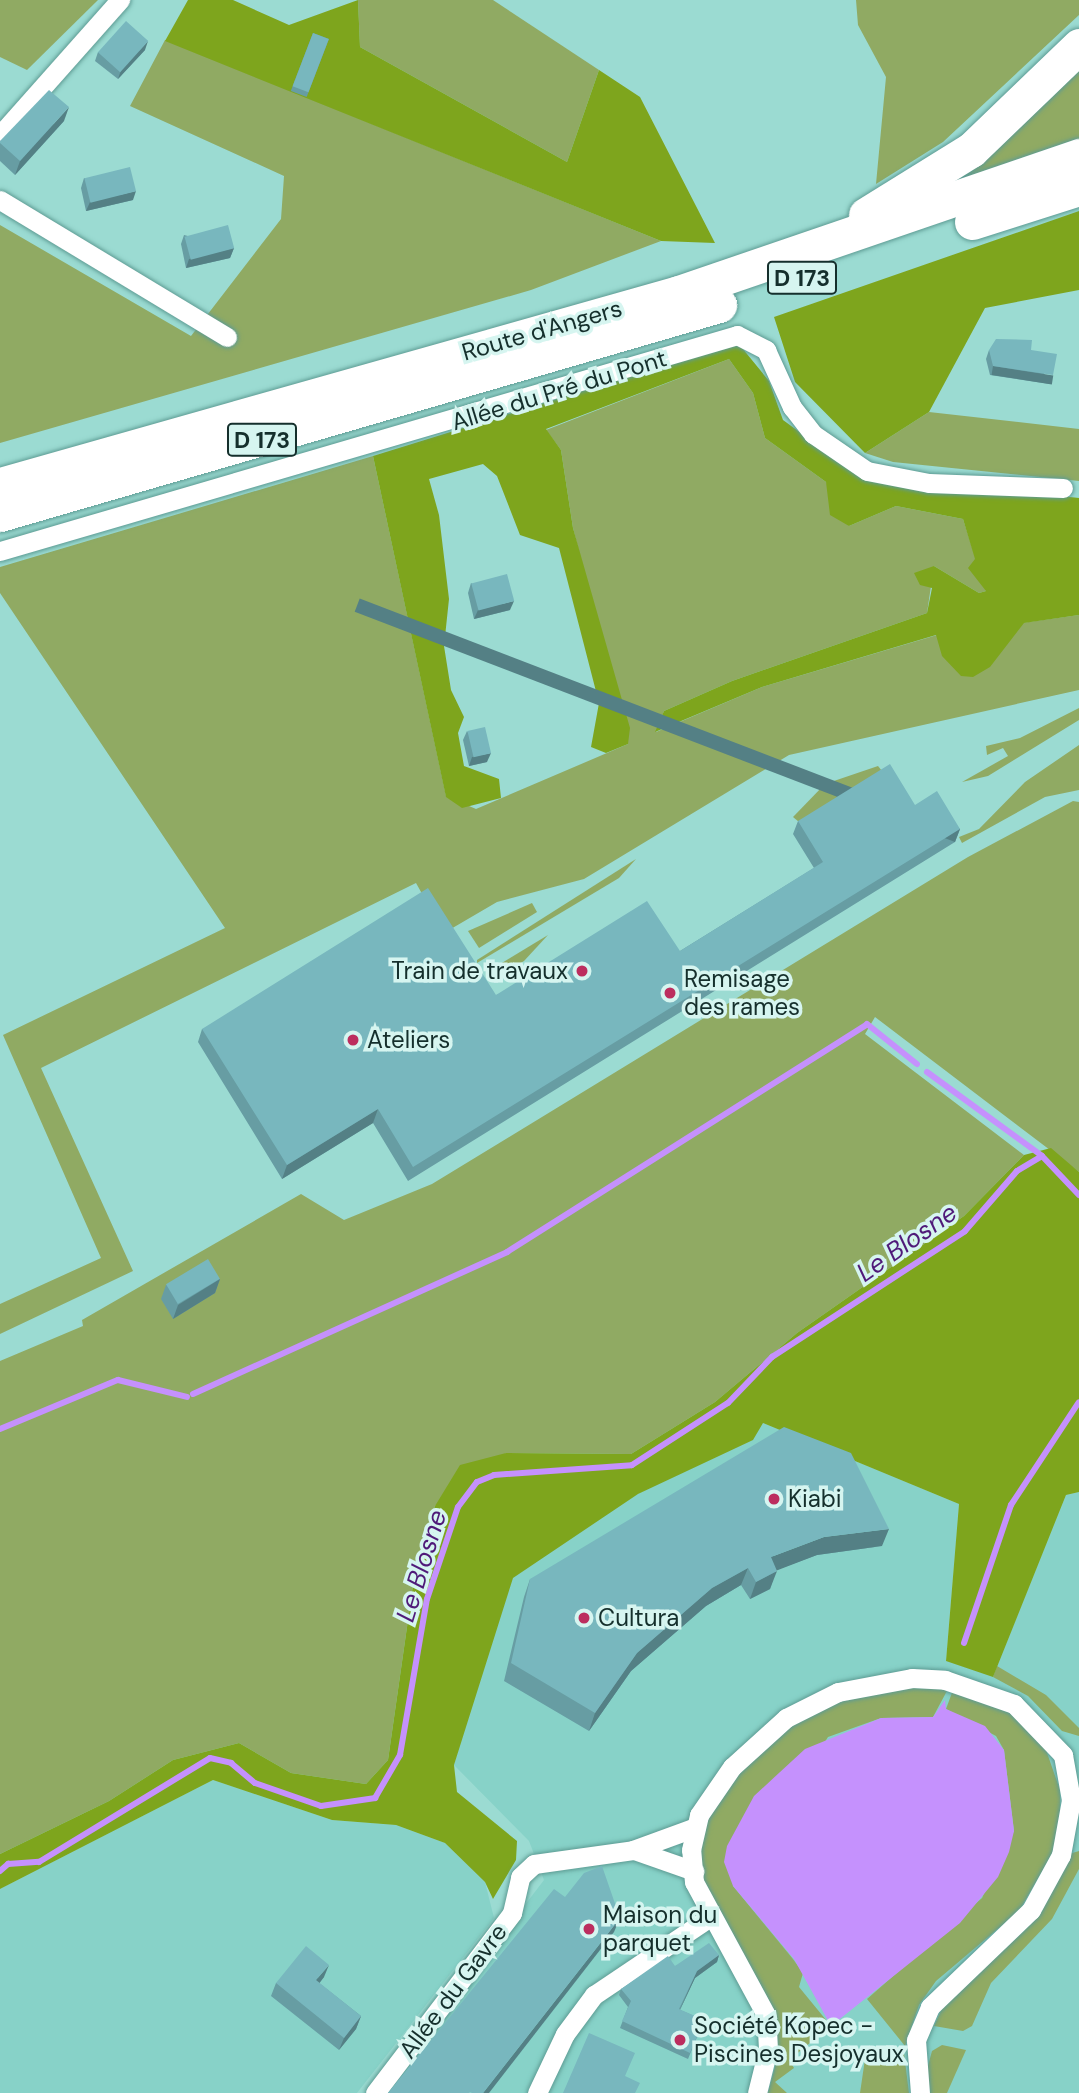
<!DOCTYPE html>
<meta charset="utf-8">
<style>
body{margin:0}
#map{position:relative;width:1079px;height:2093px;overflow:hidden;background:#9bdbd2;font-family:"DM Sans",sans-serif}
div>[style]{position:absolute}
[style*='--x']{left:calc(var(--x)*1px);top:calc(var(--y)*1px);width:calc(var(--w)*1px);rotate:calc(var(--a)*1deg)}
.built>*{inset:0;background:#87d2c8}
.green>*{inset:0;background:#90aa63}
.forest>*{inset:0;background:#7ea51d}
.water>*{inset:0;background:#c591fd}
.stream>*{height:6px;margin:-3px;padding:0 3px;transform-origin:3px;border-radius:3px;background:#c591fd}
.roads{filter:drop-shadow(0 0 2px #5d9b93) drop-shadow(0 0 2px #5d9b93)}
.street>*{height:19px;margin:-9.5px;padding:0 9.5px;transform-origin:9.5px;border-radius:9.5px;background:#fff}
.highway>*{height:35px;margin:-17.5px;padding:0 17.5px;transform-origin:17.5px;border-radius:17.5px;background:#fff}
.wall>*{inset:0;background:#679da3;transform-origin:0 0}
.shaded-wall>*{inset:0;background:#548085;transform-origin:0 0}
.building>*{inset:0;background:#78b7be;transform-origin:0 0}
.dots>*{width:19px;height:19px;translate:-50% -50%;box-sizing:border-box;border:4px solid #d6f5f0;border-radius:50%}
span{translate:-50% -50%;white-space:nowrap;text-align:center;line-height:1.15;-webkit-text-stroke:7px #d6f5f0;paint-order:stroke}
.shield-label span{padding:2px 5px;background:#d6f5f0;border:2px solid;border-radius:5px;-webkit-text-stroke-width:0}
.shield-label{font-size:23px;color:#152f2c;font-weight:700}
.street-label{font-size:24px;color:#152f2c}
.poi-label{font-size:24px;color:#152f2c}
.right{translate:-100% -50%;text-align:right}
.left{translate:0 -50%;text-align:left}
.water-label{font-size:26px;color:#4f1a79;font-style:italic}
</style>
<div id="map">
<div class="built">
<i style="clip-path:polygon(763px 1423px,959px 1504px,946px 1661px,997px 1666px,1066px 1495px,1079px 1492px,1079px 2093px,382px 2093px,544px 1880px,529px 1841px,454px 1765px,511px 1566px)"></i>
<i style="clip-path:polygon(213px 1780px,332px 1820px,396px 1825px,445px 1843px,485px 1882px,494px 1918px,357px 2093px,0 2093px,0 1889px)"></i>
</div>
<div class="green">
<i style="clip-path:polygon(0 0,98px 0,27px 70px,0 57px)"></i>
<i style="clip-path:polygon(358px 0,493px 0,599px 70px,567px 162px,360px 47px)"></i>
<i style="clip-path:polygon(856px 0,1079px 0,1079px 15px,943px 142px,876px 184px,886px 77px,858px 25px)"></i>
<i style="clip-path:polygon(165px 40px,661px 241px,531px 290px,0 443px,0 225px,191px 336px,281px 219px,284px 176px,130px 106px)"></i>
<i style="clip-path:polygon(1079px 58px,1079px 142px,933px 195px)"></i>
<i style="clip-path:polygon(729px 359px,753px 393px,765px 438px,826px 482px,849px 526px,896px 506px,963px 519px,986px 591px,979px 593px,934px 566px,927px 613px,732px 681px,664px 711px,656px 732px,762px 687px,937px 635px,1079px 615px,1079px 690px,789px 755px,584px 879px,497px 902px,444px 933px,416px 883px,41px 1068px,133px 1271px,0 1334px,0 1304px,101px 1258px,3px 1035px,225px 928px,0 593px,0 567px,373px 456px,446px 796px,476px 809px,628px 744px,573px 528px,561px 450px,546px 430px)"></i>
<i style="clip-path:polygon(929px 412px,1079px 429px,1079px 481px,893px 462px,865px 453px)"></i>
<i style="clip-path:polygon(1079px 708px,1079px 720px,988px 776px,962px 782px,1008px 756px,1003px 748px,987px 755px,986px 746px,1020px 738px)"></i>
<i style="clip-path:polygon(1079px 745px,1079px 790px,1045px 797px,962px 843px,959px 837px,979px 829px,1025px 782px)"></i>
<i style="clip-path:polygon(878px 766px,882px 771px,799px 822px,793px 817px,825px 784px)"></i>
<i style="clip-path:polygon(1073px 801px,1079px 802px,1079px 1172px,875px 1017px,865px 1034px,1024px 1155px,964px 1216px,797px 1333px,715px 1402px,631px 1454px,506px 1453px,435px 1506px,414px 1578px,388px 1760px,366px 1784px,291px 1773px,239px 1743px,173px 1760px,109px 1801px,0 1854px,0 1361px,83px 1326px,82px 1320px,301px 1194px,344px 1220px,432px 1184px,968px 857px)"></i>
<i style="clip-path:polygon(636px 859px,619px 878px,477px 963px,477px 960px)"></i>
<i style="clip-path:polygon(532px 903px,537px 912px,479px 948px,468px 931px)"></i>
<i style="clip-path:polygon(548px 935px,524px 961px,497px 978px,492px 969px)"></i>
<i style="clip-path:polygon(997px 1666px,1046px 1695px,1079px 1728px,1079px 1736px,1062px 1731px,1028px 1696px,993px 1677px)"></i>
<i style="clip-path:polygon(909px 1688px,948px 1689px,933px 1717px,881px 1718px,828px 1737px,733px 1886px,793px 1959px,803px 1973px,799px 1987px,831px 2026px,789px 2060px,794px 2068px,775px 2082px,787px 2093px,814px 2093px,768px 2093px,776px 2063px,772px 2006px,698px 1870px,704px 1825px,738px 1772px,785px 1728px,839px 1701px)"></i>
<i style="clip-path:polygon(953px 1690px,1012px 1712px,1045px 1747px,1060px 1790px,1060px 1825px,1051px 1856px,1019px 1911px,936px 1981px,919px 2005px,905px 2046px,867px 1999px,982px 1898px,1014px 1831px,1004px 1750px,996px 1736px,946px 1709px)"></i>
<i style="clip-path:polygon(1079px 1851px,1079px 1869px,1052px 1919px,991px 1983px,972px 2026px,963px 2031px,934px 2026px,945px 2002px,1024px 1931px,1069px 1854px)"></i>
<i style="clip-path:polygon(942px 2045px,966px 2050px,947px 2093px,930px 2093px,926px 2073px,932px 2051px)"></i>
<i style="clip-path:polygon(904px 2053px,909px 2093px,860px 2093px,865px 2059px,893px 2062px)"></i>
</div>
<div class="forest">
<i style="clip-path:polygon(188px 0,233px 0,289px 25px,358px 0,360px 47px,567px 162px,599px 70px,640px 97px,715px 243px,661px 241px,165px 41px)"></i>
<i style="clip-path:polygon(1079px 211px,1079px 290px,985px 308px,929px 412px,865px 453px,795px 382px,774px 317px)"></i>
<i style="clip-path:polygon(738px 343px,769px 381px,783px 420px,857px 474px,1079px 498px,1079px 615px,1024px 623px,990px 667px,973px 677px,961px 676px,942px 656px,936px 635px,762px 687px,655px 732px,664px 711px,732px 681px,927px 613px,932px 588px,920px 585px,914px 573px,934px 566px,979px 593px,986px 591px,968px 568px,975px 559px,963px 519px,896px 506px,849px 526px,830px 515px,826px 482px,765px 438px,753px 393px,729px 359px,546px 429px,561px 450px,573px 528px,630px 728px,628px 744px,606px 753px,591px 747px,599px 703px,559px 548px,520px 535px,497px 476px,483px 464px,429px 479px,439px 515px,449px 599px,444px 646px,451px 690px,464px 717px,458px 733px,464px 766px,499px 779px,501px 798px,462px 808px,446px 797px,373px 456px)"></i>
<i style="clip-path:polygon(1051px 1148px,1079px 1172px,1079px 1492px,1066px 1495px,993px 1677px,946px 1661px,959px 1504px,763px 1423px,753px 1440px,638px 1494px,513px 1578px,454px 1765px,457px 1792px,517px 1841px,516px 1860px,493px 1899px,485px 1882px,445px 1843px,396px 1825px,332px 1820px,213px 1780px,0 1889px,0 1854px,109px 1801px,173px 1760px,239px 1743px,291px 1773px,366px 1784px,388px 1760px,414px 1578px,435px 1506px,460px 1465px,506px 1453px,631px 1454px,715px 1402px,797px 1333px,964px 1216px,1024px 1155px)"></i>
</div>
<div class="water">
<i style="clip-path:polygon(945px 1700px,946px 1709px,985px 1726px,1004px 1750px,1014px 1831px,1009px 1852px,998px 1877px,960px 1923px,831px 2026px,794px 1959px,733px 1886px,724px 1862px,727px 1846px,754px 1796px,805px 1749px,881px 1718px,933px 1717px)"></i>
</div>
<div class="stream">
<i style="--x:927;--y:1072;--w:142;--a:36.1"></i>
<i style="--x:193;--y:1394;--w:345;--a:-24.3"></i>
<i style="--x:507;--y:1252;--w:426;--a:-32.3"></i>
<i style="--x:867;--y:1024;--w:64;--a:38.7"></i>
<i style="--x:0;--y:1429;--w:128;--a:-22.6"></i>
<i style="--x:118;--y:1380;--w:71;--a:13.8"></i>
<i style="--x:964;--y:1643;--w:146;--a:-71.2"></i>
<i style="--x:1011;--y:1505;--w:123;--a:-56.6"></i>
<i style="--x:0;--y:1871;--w:11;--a:-41"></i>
<i style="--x:8;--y:1864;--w:31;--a:-4"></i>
<i style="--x:39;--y:1862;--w:200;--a:-31.3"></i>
<i style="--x:210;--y:1758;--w:22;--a:13"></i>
<i style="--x:231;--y:1763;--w:31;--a:40"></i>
<i style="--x:255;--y:1783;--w:70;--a:19.2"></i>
<i style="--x:321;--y:1806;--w:55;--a:-8.4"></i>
<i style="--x:375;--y:1798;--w:50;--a:-59.8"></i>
<i style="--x:400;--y:1755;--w:158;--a:-80.2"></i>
<i style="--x:427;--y:1599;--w:97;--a:-71.4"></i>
<i style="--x:458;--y:1507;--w:31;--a:-53"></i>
<i style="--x:477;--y:1482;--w:18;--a:-22"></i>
<i style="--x:494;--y:1475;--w:138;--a:-4.1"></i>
<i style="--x:632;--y:1465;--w:114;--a:-32.9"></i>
<i style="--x:728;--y:1403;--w:64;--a:-46.3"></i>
<i style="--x:772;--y:1357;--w:230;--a:-33.1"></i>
<i style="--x:965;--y:1231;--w:79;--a:-49.1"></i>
<i style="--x:1017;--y:1171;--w:29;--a:-31"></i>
<i style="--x:1042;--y:1156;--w:54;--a:46.5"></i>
</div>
<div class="roads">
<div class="street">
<i style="--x:0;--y:135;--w:181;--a:-48.4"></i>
<i style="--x:0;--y:200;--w:265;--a:31.1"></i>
<i style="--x:0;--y:551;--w:768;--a:-16.33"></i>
<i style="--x:737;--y:335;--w:33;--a:27"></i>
<i style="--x:766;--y:350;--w:63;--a:65.5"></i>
<i style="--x:792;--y:407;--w:34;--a:52"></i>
<i style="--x:813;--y:434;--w:65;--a:34.4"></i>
<i style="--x:867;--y:471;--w:63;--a:11"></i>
<i style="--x:929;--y:483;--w:134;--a:2.1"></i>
<i style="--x:634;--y:1850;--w:64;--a:19.3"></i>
<i style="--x:375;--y:2093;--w:226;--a:-52.7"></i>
<i style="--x:512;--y:1913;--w:37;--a:-77"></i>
<i style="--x:520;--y:1877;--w:19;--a:-43"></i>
<i style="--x:534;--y:1864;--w:100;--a:-8"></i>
<i style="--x:633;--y:1850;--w:67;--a:-20.1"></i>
<i style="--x:537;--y:2093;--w:65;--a:-64.6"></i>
<i style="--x:565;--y:2034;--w:49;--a:-53.4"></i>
<i style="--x:594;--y:1995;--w:140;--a:-33.9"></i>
<i style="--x:757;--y:2093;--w:45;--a:-76"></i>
<i style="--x:768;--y:2049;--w:34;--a:-93"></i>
<i style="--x:766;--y:2015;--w:151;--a:-118.4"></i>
<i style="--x:694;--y:1882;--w:32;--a:-95"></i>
<i style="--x:691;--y:1850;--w:36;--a:-77"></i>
<i style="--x:699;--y:1815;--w:58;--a:-55.5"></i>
<i style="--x:732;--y:1767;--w:73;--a:-42.2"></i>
<i style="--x:786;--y:1718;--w:58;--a:-26.6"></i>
<i style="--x:838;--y:1692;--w:75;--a:-10.7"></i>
<i style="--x:912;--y:1678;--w:33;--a:3"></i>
<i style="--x:945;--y:1680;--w:73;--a:19.2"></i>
<i style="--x:1014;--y:1704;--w:71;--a:46.1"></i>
<i style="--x:1063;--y:1755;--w:46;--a:79.9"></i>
<i style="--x:1071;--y:1800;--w:56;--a:100.3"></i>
<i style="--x:1061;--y:1855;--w:63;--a:118.6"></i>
<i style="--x:1031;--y:1910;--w:140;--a:136.2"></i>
<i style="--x:930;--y:2007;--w:36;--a:113"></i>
<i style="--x:916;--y:2040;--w:53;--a:85.7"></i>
</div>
<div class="highway">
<i style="--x:866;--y:215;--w:123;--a:-31.8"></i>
<i style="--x:971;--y:150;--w:150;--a:-43.9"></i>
<i style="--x:972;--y:222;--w:112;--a:-17.6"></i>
<i style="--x:0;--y:485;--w:706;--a:-15.79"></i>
<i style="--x:679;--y:293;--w:423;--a:-18.9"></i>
<i style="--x:0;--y:514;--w:749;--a:-16.21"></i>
</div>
</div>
<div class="wall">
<i style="left:313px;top:33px;width:17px;height:62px;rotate:21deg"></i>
<i style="clip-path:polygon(145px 50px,118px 79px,95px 61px,98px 52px)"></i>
<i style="clip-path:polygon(64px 121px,15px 175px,0 161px,0 141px)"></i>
<i style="clip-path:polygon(84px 178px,133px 200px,86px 211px,81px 188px)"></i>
<i style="clip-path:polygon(184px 235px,234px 248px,230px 258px,186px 268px,181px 244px)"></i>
<i style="clip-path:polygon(989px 350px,1031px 350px,1050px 384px,990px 375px,986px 359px)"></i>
<i style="clip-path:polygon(471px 583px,510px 610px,474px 619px,468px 593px)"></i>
<i style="clip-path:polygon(467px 731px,487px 762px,469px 766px,463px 740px)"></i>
<i style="clip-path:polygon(915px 805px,960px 829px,955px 842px,408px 1181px,373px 1123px,282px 1179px,198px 1042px,202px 1029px,496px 995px,680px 951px,814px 868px,793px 834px,798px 821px)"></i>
<i style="clip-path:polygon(220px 1279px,215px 1293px,173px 1319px,161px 1299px,166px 1285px)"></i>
<i style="clip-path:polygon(882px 1546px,817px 1555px,776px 1570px,770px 1589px,750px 1599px,741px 1585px,706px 1606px,631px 1671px,589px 1731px,504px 1681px,524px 1597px,530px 1579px)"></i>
<i style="clip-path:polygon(719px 1955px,717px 1962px,695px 1978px,680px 2010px,704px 2020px,688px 2059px,620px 2028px,628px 2007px,619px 1995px,621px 1989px,675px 1966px)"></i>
<i style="clip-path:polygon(324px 1977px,319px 1983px,361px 2016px,356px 2029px,339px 2050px,271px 1996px,276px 1983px)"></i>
</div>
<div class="shaded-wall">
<i style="clip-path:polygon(148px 41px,145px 50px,118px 79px,121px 70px)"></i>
<i style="clip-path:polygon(69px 107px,64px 121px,15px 175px,20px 161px)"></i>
<i style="clip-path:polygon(136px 191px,133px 200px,86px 211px,90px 202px)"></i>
<i style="clip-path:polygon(234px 248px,230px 258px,186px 268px,189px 259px)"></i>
<i style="left:993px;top:366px;width:61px;height:9px;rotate:9deg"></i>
<i style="clip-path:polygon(514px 601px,510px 610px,474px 619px,478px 610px)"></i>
<i style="clip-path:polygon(491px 753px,487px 762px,469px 766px,472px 757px)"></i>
<i style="left:960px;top:829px;width:14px;height:643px;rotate:111deg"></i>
<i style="clip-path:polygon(378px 1109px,373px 1123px,282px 1179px,287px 1165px)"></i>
<i style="clip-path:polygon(220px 1279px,215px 1293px,173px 1319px,178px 1305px)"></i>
<i style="clip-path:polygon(889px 1529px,882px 1546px,817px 1555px,765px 1575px,771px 1557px,824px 1537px)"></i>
<i style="clip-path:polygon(748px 1568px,741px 1585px,706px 1606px,631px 1671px,589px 1731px,595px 1713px,637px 1653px,712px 1588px)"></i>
<i style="clip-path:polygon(777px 1571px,770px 1589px,750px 1599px,756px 1582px)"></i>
<i style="clip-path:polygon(620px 1918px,614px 1932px,489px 2093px,483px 2093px)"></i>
<i style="clip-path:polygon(719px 1955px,717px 1962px,695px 1978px,677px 2016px,697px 1971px)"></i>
<i style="clip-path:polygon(329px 1965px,324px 1977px,312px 1993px,316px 1980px)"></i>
<i style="clip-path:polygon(361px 2016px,356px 2029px,339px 2050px,344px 2038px)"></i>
</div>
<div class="building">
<i style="left:126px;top:21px;width:30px;height:42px;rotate:42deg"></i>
<i style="left:313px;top:33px;width:17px;height:57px;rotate:21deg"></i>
<i style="clip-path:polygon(49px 90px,69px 107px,20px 161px,0 143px,0 141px)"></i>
<i style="left:130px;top:167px;width:25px;height:47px;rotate:76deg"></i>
<i style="left:228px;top:225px;width:24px;height:45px;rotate:75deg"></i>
<i style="clip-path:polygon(996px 339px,1032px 340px,1031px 350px,1057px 354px,1053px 375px,993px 366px,989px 350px)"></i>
<i style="left:507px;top:574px;width:28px;height:37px;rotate:75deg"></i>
<i style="left:485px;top:727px;width:27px;height:18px;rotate:77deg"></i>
<i style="clip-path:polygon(890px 764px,915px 805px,937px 791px,960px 829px,413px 1167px,378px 1109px,287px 1165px,202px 1029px,428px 888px,496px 995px,647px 901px,680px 951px,823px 862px,798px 821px)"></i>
<i style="left:208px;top:1259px;width:23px;height:49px;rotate:59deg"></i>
<i style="clip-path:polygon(784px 1427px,851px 1453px,889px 1529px,824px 1537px,771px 1557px,777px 1571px,756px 1582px,748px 1568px,712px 1588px,637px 1653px,595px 1713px,511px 1663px,530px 1579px)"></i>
<i style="clip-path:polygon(602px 1866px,620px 1918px,483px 2093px,472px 2093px,470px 2092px,469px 2093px,388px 2093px,554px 1889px,565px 1897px,584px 1873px)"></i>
<i style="clip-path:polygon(709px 1943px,719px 1955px,697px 1971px,679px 2009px,704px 2020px,690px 2053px,622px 2021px,631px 2001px,621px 1989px,668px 1956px,675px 1966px)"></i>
<i style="clip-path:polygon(306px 1946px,329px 1965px,316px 1980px,361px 2016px,344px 2038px,276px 1983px)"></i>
<i style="clip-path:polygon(589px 2033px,635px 2053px,625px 2076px,640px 2083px,635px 2093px,563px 2093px)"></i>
</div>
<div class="dots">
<i style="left:582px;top:971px;background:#bc2e5f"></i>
<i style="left:670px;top:993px;background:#bc2e5f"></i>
<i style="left:353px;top:1040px;background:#bc2e5f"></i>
<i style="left:774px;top:1499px;background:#bc2e5f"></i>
<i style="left:584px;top:1618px;background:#bc2e5f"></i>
<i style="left:589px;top:1929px;background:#bc2e5f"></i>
<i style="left:680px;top:2040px;background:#bc2e5f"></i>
</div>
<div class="shield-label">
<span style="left:802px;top:278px">D 173</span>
<span style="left:262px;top:440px">D 173</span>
</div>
<div class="street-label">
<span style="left:542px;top:330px;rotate:-16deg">Route d'Angers</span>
<span style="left:559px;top:390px;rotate:-17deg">Allée du Pré du Pont</span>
<span style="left:453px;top:1991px;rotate:-53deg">Allée du Gavre</span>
</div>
<div class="poi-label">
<span class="right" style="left:568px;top:971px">Train de travaux</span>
<span class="left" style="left:684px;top:993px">Remisage<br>des rames</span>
<span class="left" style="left:367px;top:1040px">Ateliers</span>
<span class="left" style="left:788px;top:1499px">Kiabi</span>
<span class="left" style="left:598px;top:1618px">Cultura</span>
<span class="left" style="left:603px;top:1929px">Maison du<br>parquet</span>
<span class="left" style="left:694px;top:2040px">Société Kopec -<br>Piscines Desjoyaux</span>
</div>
<div class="water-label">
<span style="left:907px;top:1243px;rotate:-35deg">Le Blosne</span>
<span style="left:422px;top:1566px;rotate:-73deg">Le Blosne</span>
</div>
</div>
